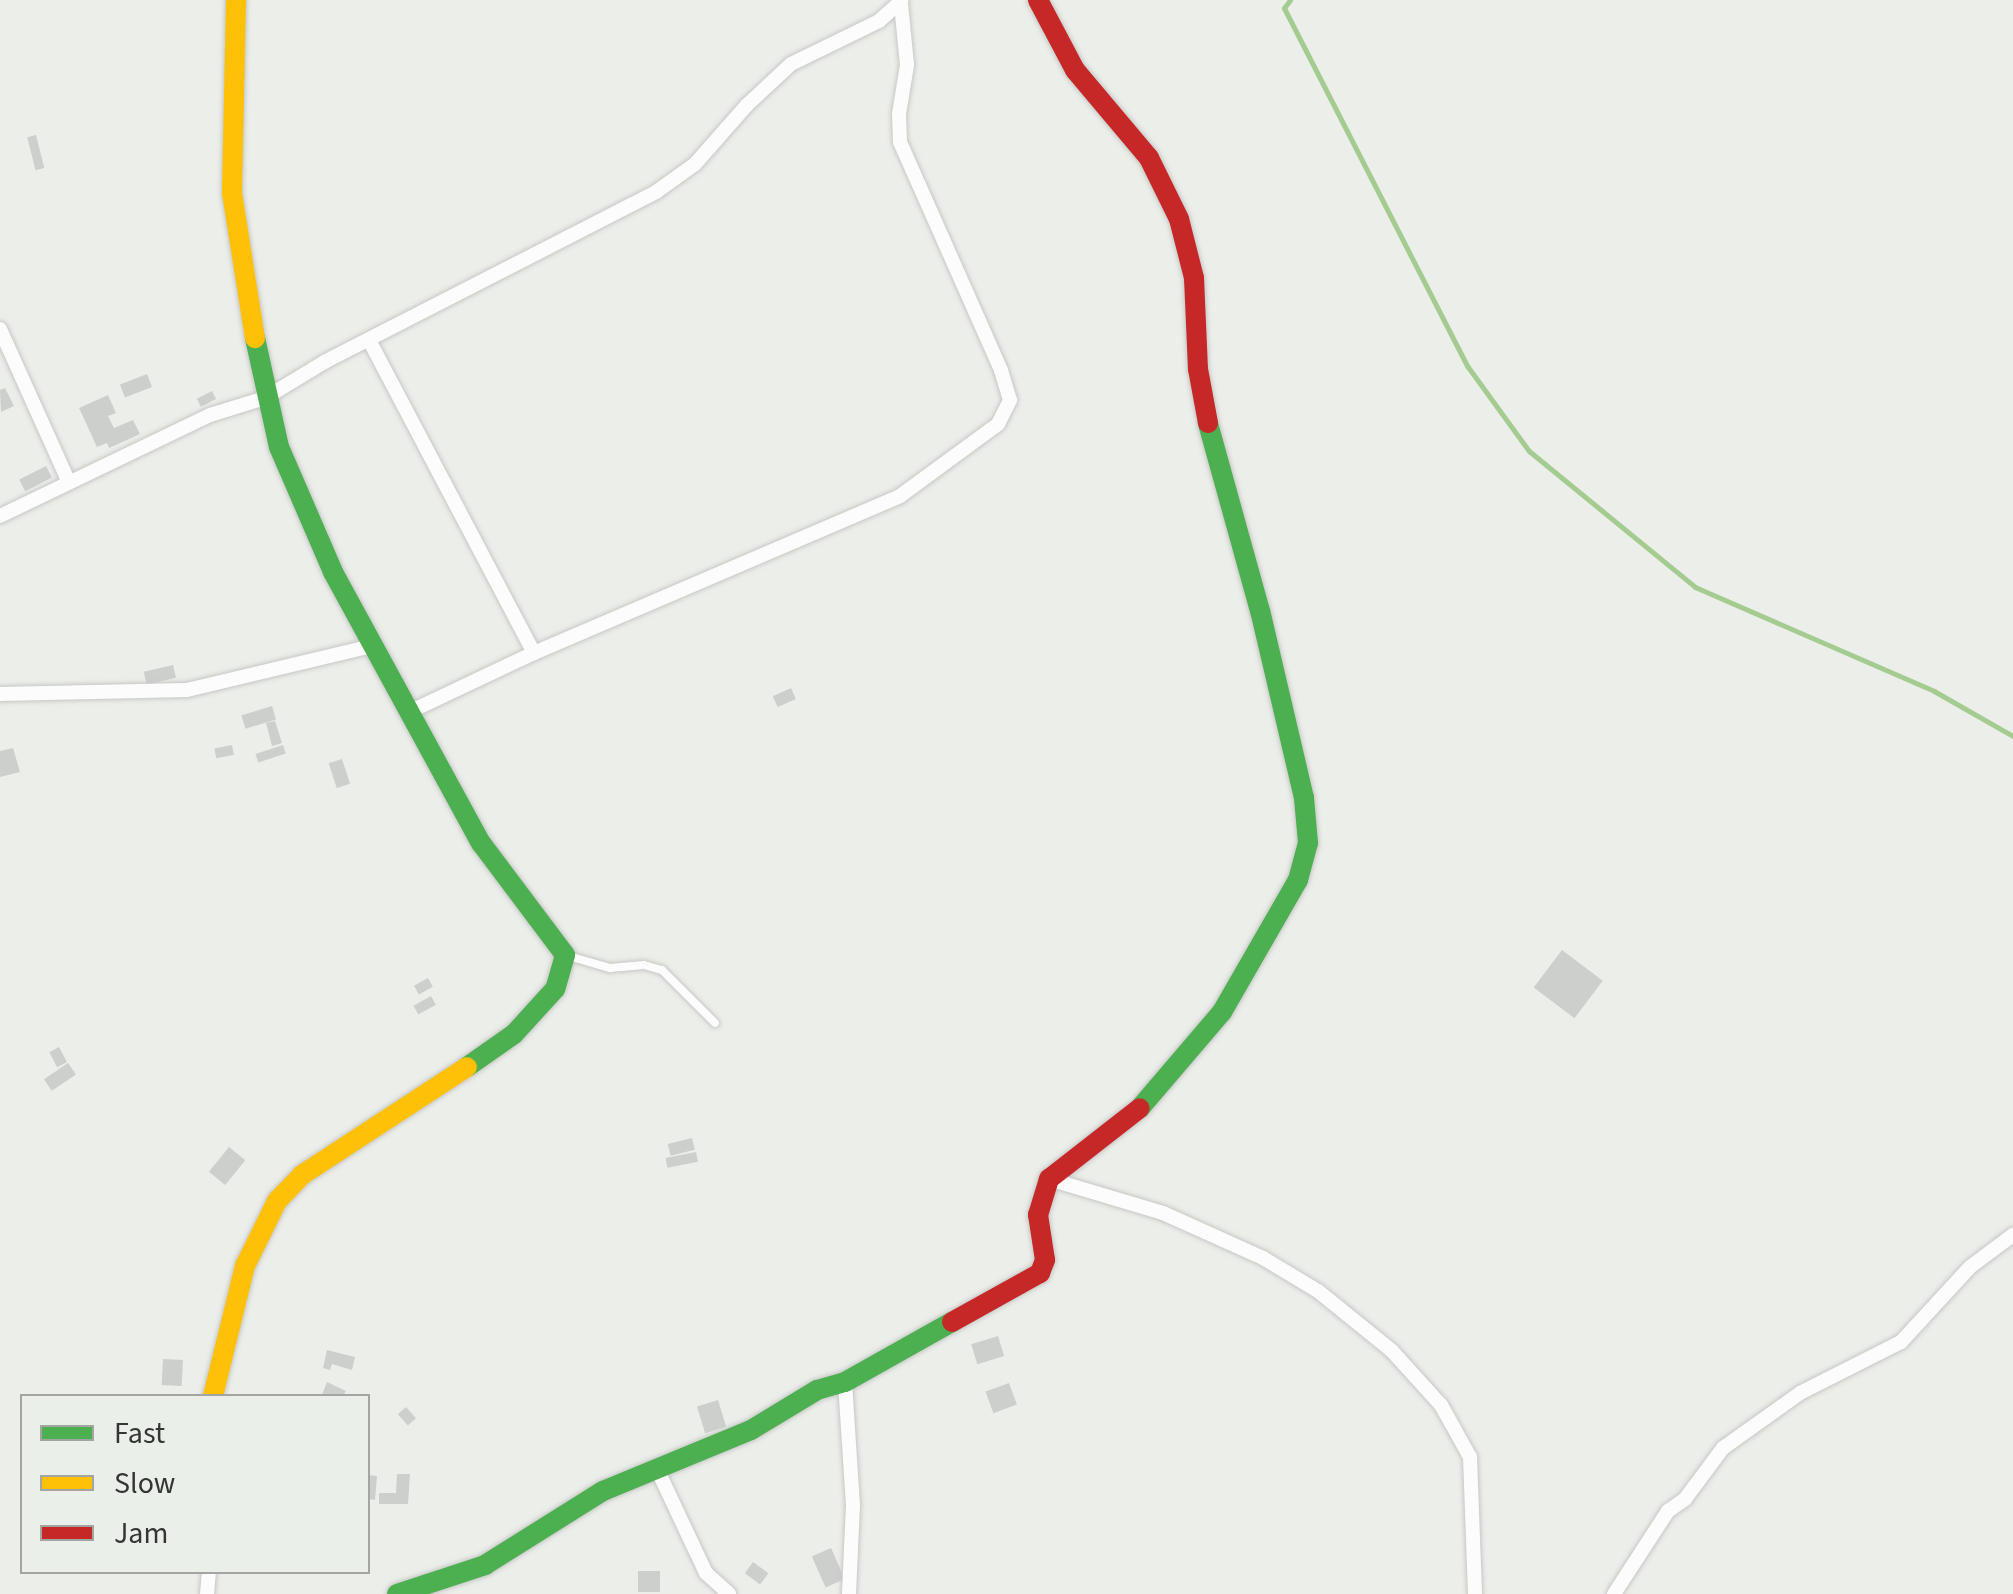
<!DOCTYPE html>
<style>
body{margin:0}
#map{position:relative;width:2013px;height:1594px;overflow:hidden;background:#eceeea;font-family:"Source Sans 3",sans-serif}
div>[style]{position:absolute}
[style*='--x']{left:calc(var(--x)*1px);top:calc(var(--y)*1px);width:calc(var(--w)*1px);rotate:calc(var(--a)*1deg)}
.stream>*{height:5px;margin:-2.5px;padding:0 2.5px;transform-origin:2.5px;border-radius:2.5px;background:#a5cc90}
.building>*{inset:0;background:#cdcfcc;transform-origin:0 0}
.roads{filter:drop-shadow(0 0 2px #c6c8c5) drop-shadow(0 0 2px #c6c8c5)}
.lane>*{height:8px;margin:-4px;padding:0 4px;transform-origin:4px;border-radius:4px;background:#fcfcfc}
.street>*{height:14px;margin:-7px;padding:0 7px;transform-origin:7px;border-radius:7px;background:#fcfcfc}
.fast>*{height:20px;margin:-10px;padding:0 10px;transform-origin:10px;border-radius:10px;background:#4caf50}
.slow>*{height:20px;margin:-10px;padding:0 10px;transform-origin:10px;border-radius:10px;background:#ffc107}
.jam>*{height:20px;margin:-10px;padding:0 10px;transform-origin:10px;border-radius:10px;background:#c62828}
span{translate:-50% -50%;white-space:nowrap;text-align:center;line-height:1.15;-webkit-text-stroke:8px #ebefe9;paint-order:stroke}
.legend{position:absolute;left:20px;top:1394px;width:350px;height:180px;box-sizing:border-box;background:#ebefe9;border:2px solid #a2a5a1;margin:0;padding:12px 18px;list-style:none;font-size:30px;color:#343634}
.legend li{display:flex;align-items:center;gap:20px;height:50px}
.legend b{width:50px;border:2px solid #a2a5a1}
</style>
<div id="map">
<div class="stream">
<i style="--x:1290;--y:0;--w:10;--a:127"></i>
<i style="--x:1284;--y:8;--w:403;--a:62.9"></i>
<i style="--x:1468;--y:367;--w:104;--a:54"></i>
<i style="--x:1529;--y:451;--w:215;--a:39.3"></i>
<i style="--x:1695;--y:587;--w:261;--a:23.5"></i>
<i style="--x:1934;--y:691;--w:91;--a:29.7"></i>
</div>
<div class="building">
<i style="left:36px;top:135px;width:34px;height:9px;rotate:76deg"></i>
<i style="left:147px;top:374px;width:14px;height:29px;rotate:69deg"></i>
<i style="clip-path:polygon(5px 388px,14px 406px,1px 412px,0 390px)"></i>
<i style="left:212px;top:391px;width:9px;height:17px;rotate:63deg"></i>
<i style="clip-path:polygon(108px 395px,116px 413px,108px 416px,114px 428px,133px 420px,140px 434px,109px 448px,107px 443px,97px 447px,79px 408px)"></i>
<i style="left:46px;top:466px;width:13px;height:30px;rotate:63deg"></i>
<i style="left:173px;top:665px;width:13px;height:30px;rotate:77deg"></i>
<i style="left:791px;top:688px;width:12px;height:20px;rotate:66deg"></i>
<i style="left:272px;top:706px;width:14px;height:32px;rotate:73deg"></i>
<i style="clip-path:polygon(275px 721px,282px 743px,272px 746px,266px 723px)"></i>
<i style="left:232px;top:745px;width:10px;height:18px;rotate:79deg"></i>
<i style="left:283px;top:745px;width:9px;height:29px;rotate:72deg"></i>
<i style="clip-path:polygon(13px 748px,20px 772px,0 777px,0 751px)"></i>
<i style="left:342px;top:759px;width:26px;height:14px;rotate:72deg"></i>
<i style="left:1562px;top:950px;width:51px;height:47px;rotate:37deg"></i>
<i style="left:428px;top:978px;width:10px;height:16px;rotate:61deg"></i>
<i style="left:431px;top:996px;width:10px;height:20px;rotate:61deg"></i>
<i style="left:59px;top:1047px;width:17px;height:11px;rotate:62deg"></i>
<i style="left:68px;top:1063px;width:14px;height:29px;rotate:56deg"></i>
<i style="left:692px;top:1138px;width:12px;height:25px;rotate:76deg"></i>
<i style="left:229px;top:1147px;width:21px;height:32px;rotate:39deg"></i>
<i style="left:696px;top:1152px;width:10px;height:31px;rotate:79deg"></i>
<i style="left:998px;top:1336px;width:21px;height:28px;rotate:73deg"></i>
<i style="clip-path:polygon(327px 1350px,355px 1357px,352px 1370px,332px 1364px,330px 1370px,323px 1368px)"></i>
<i style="left:163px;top:1359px;width:20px;height:26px;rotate:3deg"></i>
<i style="clip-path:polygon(327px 1382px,346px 1391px,343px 1396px,322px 1395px)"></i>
<i style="left:1009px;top:1383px;width:23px;height:25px;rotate:70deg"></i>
<i style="left:718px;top:1400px;width:28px;height:22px;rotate:73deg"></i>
<i style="left:406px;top:1407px;width:15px;height:11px;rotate:48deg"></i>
<i style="clip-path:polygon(397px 1474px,410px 1474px,408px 1504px,379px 1504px,379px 1493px,396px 1493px)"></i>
<i style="clip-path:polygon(368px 1475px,377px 1476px,375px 1500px,368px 1499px)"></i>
<i style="left:831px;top:1548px;width:34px;height:21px;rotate:66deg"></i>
<i style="left:753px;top:1562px;width:19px;height:14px;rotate:36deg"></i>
<i style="left:638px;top:1571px;width:22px;height:21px"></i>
</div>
<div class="roads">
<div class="lane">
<i style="--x:565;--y:955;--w:47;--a:16.1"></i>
<i style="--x:610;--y:968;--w:34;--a:-5"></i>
<i style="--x:644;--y:965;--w:19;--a:16"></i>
<i style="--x:662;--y:970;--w:75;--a:45"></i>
</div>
<div class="street">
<i style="--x:0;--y:329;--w:166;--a:65.8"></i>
<i style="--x:369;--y:340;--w:354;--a:62.2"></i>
<i style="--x:0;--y:516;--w:233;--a:-25.7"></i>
<i style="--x:210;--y:415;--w:58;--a:-17.2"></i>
<i style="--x:265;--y:398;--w:71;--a:-31.2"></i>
<i style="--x:326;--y:361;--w:371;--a:-27.1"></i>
<i style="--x:656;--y:192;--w:48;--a:-35.7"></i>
<i style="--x:695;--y:164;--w:79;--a:-48.6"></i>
<i style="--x:747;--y:105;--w:60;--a:-43"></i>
<i style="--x:791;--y:64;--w:98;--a:-26"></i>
<i style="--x:879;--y:21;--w:30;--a:-42"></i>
<i style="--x:0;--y:694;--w:187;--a:-1.2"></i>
<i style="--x:187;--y:690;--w:190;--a:-13.4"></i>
<i style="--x:407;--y:713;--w:140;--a:-25.3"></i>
<i style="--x:534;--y:653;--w:398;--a:-23.2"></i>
<i style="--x:900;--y:496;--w:122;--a:-36.3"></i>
<i style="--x:998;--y:424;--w:27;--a:-63"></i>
<i style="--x:1010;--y:400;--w:31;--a:-107"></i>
<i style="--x:1001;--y:370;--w:249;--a:-113.9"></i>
<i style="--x:900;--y:142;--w:28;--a:-92"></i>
<i style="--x:899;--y:114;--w:50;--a:-80.7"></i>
<i style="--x:907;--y:65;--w:61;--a:-95.6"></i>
<i style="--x:1049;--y:1179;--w:119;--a:16.6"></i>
<i style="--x:1163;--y:1213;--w:110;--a:24.2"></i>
<i style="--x:1263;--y:1258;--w:64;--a:31"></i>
<i style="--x:1318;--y:1291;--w:95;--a:39"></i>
<i style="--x:1392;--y:1351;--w:73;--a:47.8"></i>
<i style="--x:1441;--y:1405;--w:60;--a:60.9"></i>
<i style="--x:1470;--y:1457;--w:137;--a:87.9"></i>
<i style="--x:845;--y:1382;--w:123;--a:86.3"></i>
<i style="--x:853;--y:1505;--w:89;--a:92.6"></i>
<i style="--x:658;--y:1471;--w:113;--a:64.8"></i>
<i style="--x:706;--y:1573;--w:31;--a:42"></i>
<i style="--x:207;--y:1594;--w:22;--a:-85"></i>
<i style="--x:1614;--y:1594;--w:99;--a:-57"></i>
<i style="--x:1668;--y:1511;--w:21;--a:-35"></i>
<i style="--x:1685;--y:1499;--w:64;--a:-53.3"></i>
<i style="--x:1723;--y:1448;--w:95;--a:-35.5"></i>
<i style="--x:1800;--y:1393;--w:113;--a:-26.8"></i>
<i style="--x:1901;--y:1342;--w:102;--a:-47.4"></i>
<i style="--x:1970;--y:1267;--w:54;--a:-36.7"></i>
</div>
<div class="fast">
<i style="--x:255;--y:338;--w:112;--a:77.6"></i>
<i style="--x:279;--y:447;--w:136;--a:66.6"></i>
<i style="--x:333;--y:572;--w:309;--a:61.4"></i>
<i style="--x:481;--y:843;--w:140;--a:53.1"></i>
<i style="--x:565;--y:955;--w:35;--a:106"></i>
<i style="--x:555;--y:989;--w:61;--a:132.3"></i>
<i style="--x:514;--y:1034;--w:57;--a:144.9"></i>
<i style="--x:1140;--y:1108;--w:126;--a:-49.5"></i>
<i style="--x:1222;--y:1012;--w:152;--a:-60.1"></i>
<i style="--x:1298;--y:880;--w:38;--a:-75"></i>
<i style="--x:1308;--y:843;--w:45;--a:-95.1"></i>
<i style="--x:1304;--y:798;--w:192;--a:-103.2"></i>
<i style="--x:1260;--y:611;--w:195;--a:-105.5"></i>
<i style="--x:397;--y:1594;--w:93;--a:-18.2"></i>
<i style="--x:485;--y:1565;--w:139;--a:-32.1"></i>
<i style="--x:603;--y:1491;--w:160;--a:-22.4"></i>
<i style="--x:751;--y:1430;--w:77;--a:-31.2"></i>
<i style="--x:817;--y:1390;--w:29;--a:-16"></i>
<i style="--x:845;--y:1382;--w:123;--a:-29.3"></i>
</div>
<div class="slow">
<i style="--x:236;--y:0;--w:193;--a:91.2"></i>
<i style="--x:232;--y:193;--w:147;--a:81"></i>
<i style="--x:213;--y:1396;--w:134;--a:-76.2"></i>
<i style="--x:245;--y:1266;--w:72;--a:-63.8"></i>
<i style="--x:277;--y:1201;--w:36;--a:-46"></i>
<i style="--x:302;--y:1175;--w:197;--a:-33.2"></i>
</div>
<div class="jam">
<i style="--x:1038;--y:0;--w:79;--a:62.1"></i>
<i style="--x:1075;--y:70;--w:115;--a:49.9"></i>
<i style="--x:1149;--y:158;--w:68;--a:63.8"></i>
<i style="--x:1179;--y:219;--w:61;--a:75.7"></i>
<i style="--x:1194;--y:278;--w:91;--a:87.5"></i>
<i style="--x:1198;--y:369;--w:55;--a:79.5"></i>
<i style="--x:952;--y:1322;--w:101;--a:-29.1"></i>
<i style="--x:1040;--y:1273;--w:14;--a:-69"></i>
<i style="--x:1045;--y:1260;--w:46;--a:-98.8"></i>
<i style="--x:1038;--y:1215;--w:38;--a:-73"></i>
<i style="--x:1049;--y:1179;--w:115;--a:-38"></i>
</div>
</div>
<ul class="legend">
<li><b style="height:12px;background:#4caf50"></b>Fast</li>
<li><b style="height:12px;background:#ffc107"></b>Slow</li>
<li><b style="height:12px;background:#c62828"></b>Jam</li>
</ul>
</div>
